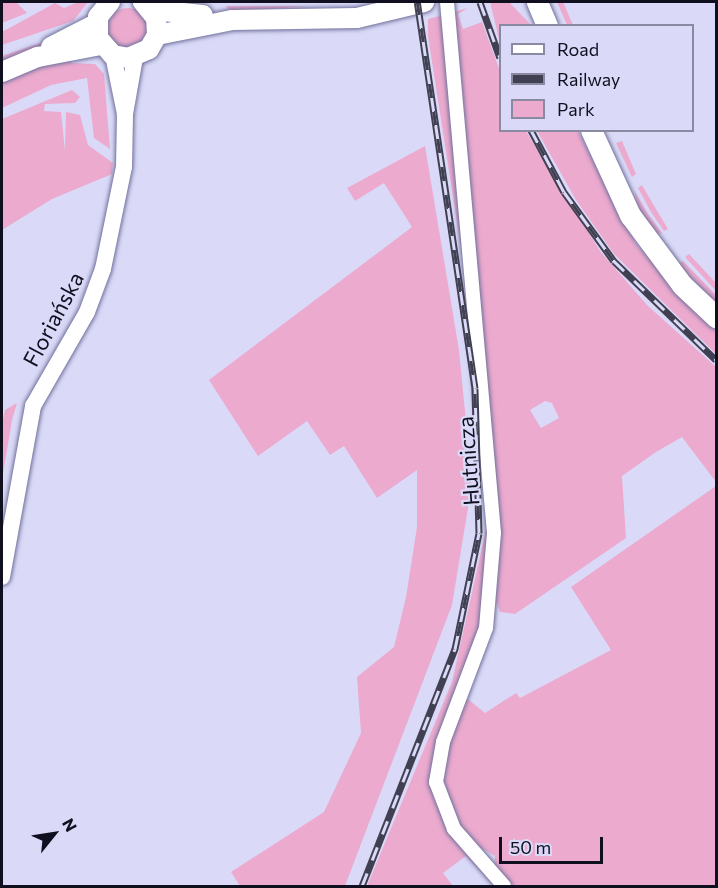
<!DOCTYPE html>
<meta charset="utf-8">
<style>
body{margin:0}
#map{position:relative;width:718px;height:888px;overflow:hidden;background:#dadaf8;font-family:Commissioner,sans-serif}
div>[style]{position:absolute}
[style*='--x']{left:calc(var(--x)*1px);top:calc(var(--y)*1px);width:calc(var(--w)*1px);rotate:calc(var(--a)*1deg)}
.green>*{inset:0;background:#ecaace}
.round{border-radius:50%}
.roads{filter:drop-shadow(0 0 2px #71709c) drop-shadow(0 0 2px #71709c)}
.minor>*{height:14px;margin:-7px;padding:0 7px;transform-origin:7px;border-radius:7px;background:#fff}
.tertiary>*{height:16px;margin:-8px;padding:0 8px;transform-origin:8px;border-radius:8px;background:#fff}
.secondary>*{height:20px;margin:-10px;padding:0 10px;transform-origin:10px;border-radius:10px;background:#fff}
.primary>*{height:21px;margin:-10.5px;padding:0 10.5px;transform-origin:10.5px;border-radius:10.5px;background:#fff}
.rail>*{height:7px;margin-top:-3.5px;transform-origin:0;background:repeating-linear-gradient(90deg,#dadaf8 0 14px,#414053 0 28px);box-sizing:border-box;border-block:2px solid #414053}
span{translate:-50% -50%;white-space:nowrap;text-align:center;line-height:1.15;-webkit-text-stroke:4.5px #dadaf8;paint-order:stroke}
.street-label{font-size:22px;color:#100f1f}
.frame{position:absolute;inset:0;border:3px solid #100f1f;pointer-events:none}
.legend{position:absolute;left:499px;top:24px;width:195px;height:108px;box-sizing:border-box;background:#dadaf8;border:2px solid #8989a1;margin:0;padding:8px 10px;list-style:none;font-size:18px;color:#100f1f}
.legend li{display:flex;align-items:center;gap:12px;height:30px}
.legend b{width:30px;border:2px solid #8989a1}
.north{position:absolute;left:24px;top:804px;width:60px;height:60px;-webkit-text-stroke:4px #dadaf8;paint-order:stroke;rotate:60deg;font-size:16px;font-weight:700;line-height:24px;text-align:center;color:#100f1f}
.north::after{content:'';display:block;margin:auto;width:21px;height:27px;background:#100f1f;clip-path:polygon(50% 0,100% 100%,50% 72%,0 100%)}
.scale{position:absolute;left:499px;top:837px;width:104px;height:27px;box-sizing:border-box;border:3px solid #100f1f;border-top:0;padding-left:8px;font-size:18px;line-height:21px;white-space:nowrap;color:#100f1f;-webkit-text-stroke:4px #dadaf8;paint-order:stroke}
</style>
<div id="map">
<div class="green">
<i style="clip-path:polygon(2px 2px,16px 2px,27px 13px,2px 23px)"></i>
<i style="clip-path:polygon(78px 2px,88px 2px,73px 21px,2px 45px,2px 32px,55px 3px,64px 8px)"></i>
<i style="clip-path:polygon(490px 2px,510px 3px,531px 25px,500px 26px,500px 43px)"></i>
<i style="clip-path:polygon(557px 2px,563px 2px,573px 25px,567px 25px)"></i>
<i style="clip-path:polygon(226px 6px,308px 6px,230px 12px)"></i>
<i style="clip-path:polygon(evenodd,468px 8px,458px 14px,463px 29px,482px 22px,500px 71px,500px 130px,526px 131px,600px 251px,647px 305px,716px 367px,716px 482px,682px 437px,656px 452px,622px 476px,626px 538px,515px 614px,500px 612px,494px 596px,454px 12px,468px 8px,545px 401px,552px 403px,559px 418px,541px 428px,530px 410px,545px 401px)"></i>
<i class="round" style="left:108px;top:8px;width:40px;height:40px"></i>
<i style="clip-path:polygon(443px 15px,468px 293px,428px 36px,428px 19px)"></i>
<i style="clip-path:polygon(61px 36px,18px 57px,2px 64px,2px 56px)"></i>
<i style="clip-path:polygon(69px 57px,72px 63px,95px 64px,104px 74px,110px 149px,94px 138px,87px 78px,51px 85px,2px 108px,2px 80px)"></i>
<i style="clip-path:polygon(72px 90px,80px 97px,75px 103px,45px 104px,44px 111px,61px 112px,65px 151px,66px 112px,80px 115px,88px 145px,113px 163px,112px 174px,52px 199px,2px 230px,2px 119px)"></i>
<i style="clip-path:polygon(537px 131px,578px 131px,636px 244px,716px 331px,716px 354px,614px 254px,576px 200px)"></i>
<i style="clip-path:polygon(622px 141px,636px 174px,632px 177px,616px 143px)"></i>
<i style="clip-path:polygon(425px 146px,459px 350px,472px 484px,452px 605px,345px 886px,240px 886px,231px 872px,324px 812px,361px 733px,357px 677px,394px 647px,406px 597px,417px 527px,417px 470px,377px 498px,344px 446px,330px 455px,307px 421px,258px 456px,209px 380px,412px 227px,384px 183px,355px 201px,347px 188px)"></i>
<i style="clip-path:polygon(642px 185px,653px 204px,668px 229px,664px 231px,651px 212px,638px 188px)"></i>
<i style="clip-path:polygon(634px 190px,648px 214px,662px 233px,656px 235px,638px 207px)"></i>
<i style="clip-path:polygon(689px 254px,716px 283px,716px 291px,685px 257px)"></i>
<i style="clip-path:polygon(683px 261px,716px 295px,716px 303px,678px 265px)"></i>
<i style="clip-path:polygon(17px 403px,12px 420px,2px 480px,2px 424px,5px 410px)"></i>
<i style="clip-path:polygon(716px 486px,716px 886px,509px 886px,494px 868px,495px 856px,465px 839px,439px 776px,464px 696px,485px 713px,516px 693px,520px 698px,611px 650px,571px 587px)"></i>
<i style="clip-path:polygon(491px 507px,483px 620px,434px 796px,449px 827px,494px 886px,466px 856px,443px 873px,453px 886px,367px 886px,452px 682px)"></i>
</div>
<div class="roads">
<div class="minor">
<i style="--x:447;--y:2;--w:533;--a:84.94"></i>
<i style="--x:494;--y:533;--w:95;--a:94.8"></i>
<i style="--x:486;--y:628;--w:122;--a:110.7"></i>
<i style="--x:443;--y:742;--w:41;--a:99.9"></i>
<i style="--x:436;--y:782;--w:50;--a:69"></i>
<i style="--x:454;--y:829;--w:76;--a:48.7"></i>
</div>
<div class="tertiary">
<i style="--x:125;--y:114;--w:58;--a:-80"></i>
<i style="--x:2;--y:577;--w:174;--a:-79.7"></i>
<i style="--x:33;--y:406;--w:108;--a:-60.1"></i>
<i style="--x:87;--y:312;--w:46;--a:-69.6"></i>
<i style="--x:103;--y:269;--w:104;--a:-78.4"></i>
<i style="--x:124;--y:167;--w:53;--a:-88.9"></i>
<i style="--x:125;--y:114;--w:60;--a:-101.5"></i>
</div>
<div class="secondary">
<i style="--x:110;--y:2;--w:19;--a:129"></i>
<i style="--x:98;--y:17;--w:21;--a:90"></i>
<i style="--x:98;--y:38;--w:23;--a:49"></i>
<i style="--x:113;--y:55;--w:15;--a:11"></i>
<i style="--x:128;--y:58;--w:23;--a:-23"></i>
<i style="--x:149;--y:49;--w:16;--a:-60"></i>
<i style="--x:157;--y:35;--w:17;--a:-93"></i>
<i style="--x:156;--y:18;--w:21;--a:-129"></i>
<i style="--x:153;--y:10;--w:50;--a:5.7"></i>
<i style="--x:157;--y:35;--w:76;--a:-11.3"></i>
<i style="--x:232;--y:20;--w:125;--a:-0.9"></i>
<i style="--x:357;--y:18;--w:69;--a:-13.4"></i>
<i style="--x:51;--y:47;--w:51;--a:-27.1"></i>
<i style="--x:2;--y:72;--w:39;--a:-23"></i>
<i style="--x:38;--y:57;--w:64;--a:-10.8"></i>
</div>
<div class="primary">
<i style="--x:537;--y:2;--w:26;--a:67"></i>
<i style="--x:591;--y:130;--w:94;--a:65.4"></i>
<i style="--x:630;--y:215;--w:87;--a:53.4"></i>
<i style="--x:682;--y:285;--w:47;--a:43.3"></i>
</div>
</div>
<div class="rail">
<i style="--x:480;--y:2;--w:59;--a:70.3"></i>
<i style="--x:531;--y:130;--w:70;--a:62"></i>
<i style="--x:564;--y:192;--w:85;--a:54.1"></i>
<i style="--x:614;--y:261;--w:142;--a:44.1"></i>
<i style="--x:362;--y:886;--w:255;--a:-68.6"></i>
<i style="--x:455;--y:649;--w:118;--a:-78.3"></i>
<i style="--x:479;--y:533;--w:145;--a:-91.6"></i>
<i style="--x:475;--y:388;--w:390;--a:-98.5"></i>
</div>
<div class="street-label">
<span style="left:53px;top:319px;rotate:-62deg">Floriańska</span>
<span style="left:468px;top:461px;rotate:-94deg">Hutnicza</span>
</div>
<div class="frame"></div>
<ul class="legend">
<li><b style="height:8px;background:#fff"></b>Road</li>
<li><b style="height:8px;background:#414053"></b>Railway</li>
<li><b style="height:16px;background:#ecaace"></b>Park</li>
</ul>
<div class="north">N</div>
<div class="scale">50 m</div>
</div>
